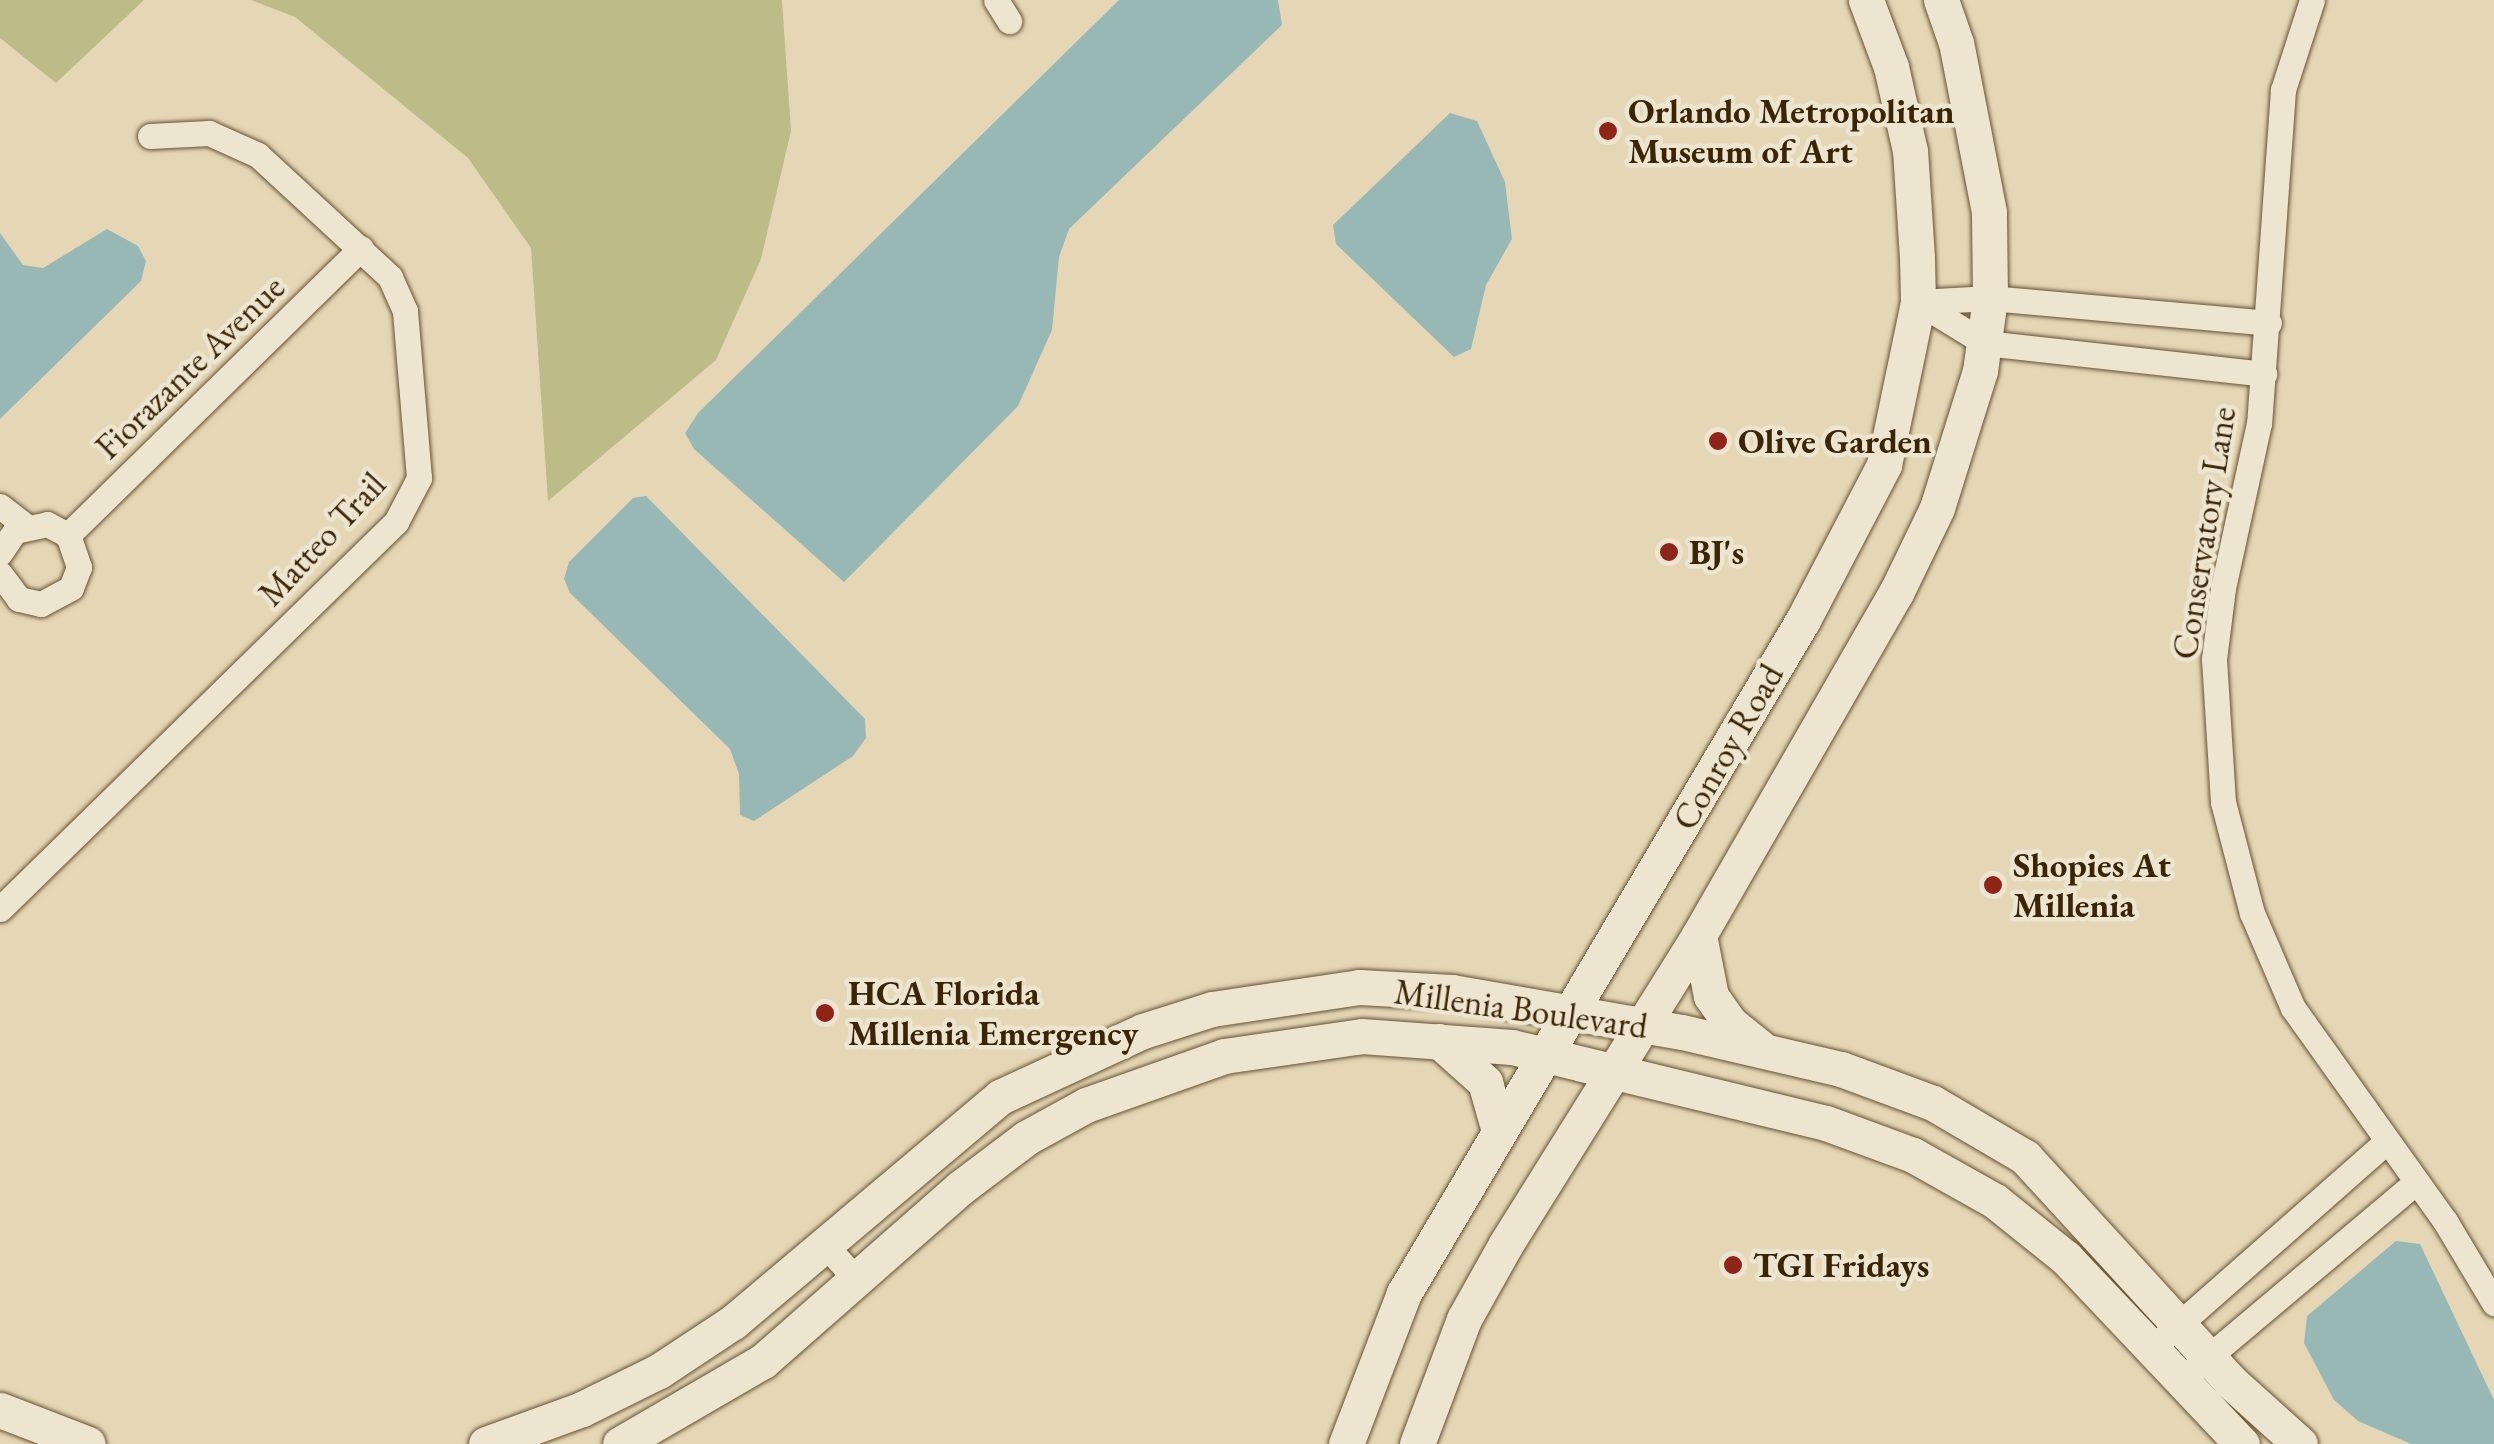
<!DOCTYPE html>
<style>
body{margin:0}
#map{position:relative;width:2494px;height:1444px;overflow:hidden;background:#e5d7b6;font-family:"EB Garamond",serif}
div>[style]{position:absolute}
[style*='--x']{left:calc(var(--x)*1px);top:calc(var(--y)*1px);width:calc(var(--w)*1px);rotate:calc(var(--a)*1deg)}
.green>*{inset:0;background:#bdbc88}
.water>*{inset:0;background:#98b8b6}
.roads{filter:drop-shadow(0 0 2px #665233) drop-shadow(0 0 2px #665233)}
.street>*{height:25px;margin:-12.5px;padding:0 12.5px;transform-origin:12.5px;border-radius:12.5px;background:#eee5d0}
.secondary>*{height:35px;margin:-17.5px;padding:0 17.5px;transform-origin:17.5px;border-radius:17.5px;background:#eee5d0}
.dots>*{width:28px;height:28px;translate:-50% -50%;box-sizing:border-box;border:5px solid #eee5d0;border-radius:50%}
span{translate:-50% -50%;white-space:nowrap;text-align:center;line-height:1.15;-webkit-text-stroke:9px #eee5d0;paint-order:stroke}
.poi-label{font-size:35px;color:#3b2507;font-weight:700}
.left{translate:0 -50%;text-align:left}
.street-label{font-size:35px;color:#3b2507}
</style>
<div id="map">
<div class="green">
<i style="clip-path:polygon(0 0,144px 0,56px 83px,0 38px)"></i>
<i style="clip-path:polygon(251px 0,782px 0,791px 131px,761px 259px,716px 360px,548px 501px,531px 248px,468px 158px,295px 17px)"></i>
</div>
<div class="water">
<i style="clip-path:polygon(1119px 0,1278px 0,1282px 25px,1069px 229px,1059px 257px,1052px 330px,1018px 406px,844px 582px,694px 449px,685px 433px,698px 413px)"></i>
<i style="clip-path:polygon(1450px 113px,1477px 121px,1505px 182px,1512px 239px,1486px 285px,1471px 349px,1454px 357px,1336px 244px,1333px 225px)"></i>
<i style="clip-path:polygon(107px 229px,138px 246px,146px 261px,141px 281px,0 419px,0 233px,23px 265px,43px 268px)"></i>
<i style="clip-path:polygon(646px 496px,865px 719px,866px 738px,853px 756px,754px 821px,740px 815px,739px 774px,730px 749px,570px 593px,564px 579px,569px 562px,633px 498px)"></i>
<i style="clip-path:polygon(2396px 1241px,2420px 1244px,2494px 1400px,2494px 1444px,2411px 1444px,2358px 1421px,2334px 1400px,2304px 1343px,2307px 1316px)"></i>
</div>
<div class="roads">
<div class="street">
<i style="--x:996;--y:0;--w:25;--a:58"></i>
<i style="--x:2312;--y:0;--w:95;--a:107.9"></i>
<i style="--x:2283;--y:90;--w:334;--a:94.1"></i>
<i style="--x:2259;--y:423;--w:169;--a:102.3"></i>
<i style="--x:2223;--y:588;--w:72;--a:97.2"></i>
<i style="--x:2214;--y:659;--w:143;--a:86.4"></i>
<i style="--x:2223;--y:802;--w:115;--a:75.4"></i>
<i style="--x:2252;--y:913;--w:103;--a:66.7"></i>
<i style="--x:2293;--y:1008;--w:262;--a:54.5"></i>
<i style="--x:2445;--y:1221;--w:96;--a:59.1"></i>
<i style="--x:1918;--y:302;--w:79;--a:31.5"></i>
<i style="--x:1985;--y:343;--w:281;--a:6.3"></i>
<i style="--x:1918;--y:302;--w:72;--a:-3.2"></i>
<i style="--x:1990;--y:298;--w:280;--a:5.1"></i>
<i style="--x:0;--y:506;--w:31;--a:38"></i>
<i style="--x:68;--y:535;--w:410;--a:-44.4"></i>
<i style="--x:0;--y:553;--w:27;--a:-56"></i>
<i style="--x:15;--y:531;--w:33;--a:-12"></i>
<i style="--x:47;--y:524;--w:24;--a:28"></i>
<i style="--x:68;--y:535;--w:34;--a:71"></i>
<i style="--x:79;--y:567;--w:22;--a:111"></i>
<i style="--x:71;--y:588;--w:34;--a:152"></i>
<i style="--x:41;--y:604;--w:23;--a:-167"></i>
<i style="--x:19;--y:599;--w:31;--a:-127"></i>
<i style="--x:0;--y:909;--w:554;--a:-44.34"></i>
<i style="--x:396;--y:522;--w:50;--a:-62.4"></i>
<i style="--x:419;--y:478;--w:168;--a:-94.8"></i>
<i style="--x:405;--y:311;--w:37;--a:-114"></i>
<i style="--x:390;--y:277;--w:180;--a:-137.3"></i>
<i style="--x:258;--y:155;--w:54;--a:-155.8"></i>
<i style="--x:209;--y:133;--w:59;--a:177.1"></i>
<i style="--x:824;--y:1244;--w:47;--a:47.6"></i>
<i style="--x:2151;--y:1349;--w:313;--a:-41.4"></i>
<i style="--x:2181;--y:1380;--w:307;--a:-40.1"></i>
</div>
<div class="secondary">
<i style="--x:1699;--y:935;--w:62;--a:78.9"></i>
<i style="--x:1711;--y:996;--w:33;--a:55"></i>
<i style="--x:1730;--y:1023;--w:38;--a:39"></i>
<i style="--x:1439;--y:1041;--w:62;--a:41.7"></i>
<i style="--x:1485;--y:1082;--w:51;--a:74.1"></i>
<i style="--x:0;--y:1410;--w:94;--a:21.1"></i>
<i style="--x:486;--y:1444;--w:102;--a:-20"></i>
<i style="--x:582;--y:1409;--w:86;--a:-26.3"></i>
<i style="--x:659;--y:1371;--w:89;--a:-33.5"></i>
<i style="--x:733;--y:1322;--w:349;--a:-40.1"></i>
<i style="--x:1000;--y:1097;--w:157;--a:-24.8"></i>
<i style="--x:1143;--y:1031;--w:72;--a:-17.7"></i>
<i style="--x:1212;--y:1009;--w:149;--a:-8.5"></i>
<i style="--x:1359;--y:987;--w:93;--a:3.1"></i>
<i style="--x:1452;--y:992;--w:233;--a:9.9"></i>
<i style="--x:1682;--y:1032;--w:163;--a:13.1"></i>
<i style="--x:1841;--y:1069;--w:98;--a:20.3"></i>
<i style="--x:1933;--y:1103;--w:107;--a:30.4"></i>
<i style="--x:2025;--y:1157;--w:304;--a:47.5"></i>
<i style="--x:2230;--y:1381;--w:94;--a:42"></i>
<i style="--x:620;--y:1444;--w:165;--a:-30.1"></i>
<i style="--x:763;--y:1361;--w:262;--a:-41.3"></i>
<i style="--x:960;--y:1188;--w:83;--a:-37.1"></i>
<i style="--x:1026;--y:1138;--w:68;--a:-28.8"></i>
<i style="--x:1086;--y:1105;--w:146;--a:-19.5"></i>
<i style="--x:1224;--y:1056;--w:139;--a:-8.2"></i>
<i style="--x:1362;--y:1036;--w:150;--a:4.2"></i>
<i style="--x:1512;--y:1047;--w:323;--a:13.6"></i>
<i style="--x:1826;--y:1123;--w:93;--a:20.2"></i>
<i style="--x:1913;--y:1155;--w:94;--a:29.3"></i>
<i style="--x:1995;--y:1201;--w:91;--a:38.8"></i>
<i style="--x:2066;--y:1258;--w:256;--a:46.6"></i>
<i style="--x:1346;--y:1444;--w:162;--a:-69"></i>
<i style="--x:1404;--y:1293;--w:782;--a:-59.34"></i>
<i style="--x:1803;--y:620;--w:175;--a:-62.4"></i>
<i style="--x:1884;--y:465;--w:167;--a:-78.2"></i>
<i style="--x:1918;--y:302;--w:44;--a:-91.3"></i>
<i style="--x:1917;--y:258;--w:107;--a:-93.7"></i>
<i style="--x:1910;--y:151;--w:86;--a:-102.7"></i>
<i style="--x:1891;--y:67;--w:72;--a:-110.5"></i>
<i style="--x:1417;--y:1444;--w:134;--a:-69.4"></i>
<i style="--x:1464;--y:1319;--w:86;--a:-60.8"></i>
<i style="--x:1506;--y:1244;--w:364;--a:-58"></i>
<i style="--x:1699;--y:935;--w:395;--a:-60.1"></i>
<i style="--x:1896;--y:593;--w:94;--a:-64.2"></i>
<i style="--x:1937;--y:508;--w:144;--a:-72.6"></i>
<i style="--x:1980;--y:371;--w:74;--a:-82.2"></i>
<i style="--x:1990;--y:298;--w:86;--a:-90.7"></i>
<i style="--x:1989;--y:212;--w:172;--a:-101"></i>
<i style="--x:1956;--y:43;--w:46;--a:-109.2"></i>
</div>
</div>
<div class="dots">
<i style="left:1608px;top:131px;background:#8f2418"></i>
<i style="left:1718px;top:441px;background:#8f2418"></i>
<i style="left:1669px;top:552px;background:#8f2418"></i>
<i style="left:1993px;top:885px;background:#8f2418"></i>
<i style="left:825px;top:1013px;background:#8f2418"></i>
<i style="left:1733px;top:1265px;background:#8f2418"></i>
</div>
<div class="poi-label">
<span class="left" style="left:1628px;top:131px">Orlando Metropolitan<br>Museum of Art</span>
<span class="left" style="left:1738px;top:441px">Olive Garden</span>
<span class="left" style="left:1689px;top:552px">BJ's</span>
<span class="left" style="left:2013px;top:885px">Shopies At<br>Millenia</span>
<span class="left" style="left:848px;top:1013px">HCA Florida<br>Millenia Emergency</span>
<span class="left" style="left:1753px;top:1265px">TGI Fridays</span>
</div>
<div class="street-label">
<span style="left:190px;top:367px;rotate:-44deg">Fiorazante Avenue</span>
<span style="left:2204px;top:533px;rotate:-81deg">Conservatory Lane</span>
<span style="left:322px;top:539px;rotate:-47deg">Matteo Trail</span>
<span style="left:1728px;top:747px;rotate:-60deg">Conroy Road</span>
<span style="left:1521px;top:1009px;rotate:8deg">Millenia Boulevard</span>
</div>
</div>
